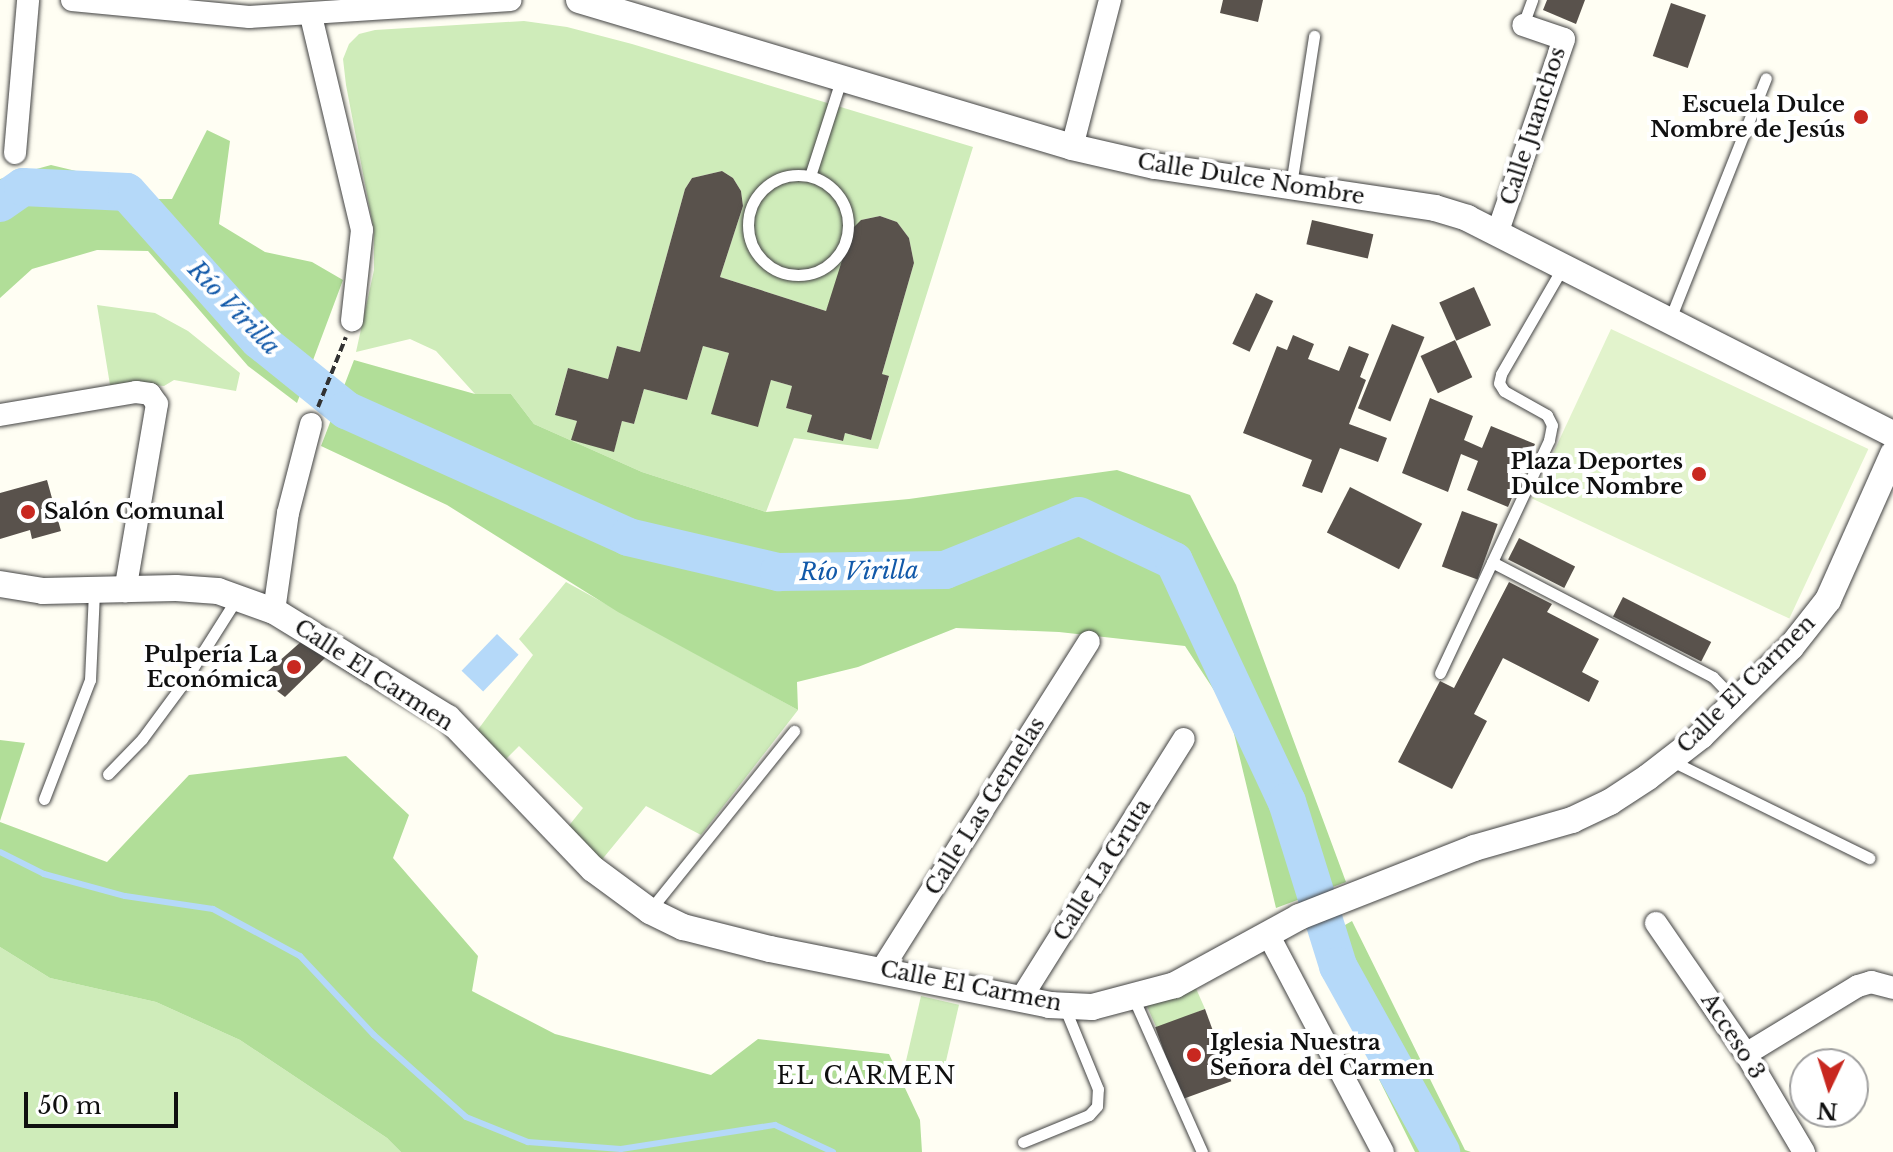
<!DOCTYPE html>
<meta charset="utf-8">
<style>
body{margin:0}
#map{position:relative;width:1893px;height:1152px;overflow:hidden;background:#fffef3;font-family:"Libre Baskerville",serif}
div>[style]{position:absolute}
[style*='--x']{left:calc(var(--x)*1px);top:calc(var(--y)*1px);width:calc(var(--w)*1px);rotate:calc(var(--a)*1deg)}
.green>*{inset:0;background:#cfecba;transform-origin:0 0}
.forest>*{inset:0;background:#b1de98}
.pitch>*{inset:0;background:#e2f3cc;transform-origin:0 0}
.water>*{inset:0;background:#b5d9f9;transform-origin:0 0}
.stream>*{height:6px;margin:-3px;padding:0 3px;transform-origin:3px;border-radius:3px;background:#b5d9f9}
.river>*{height:38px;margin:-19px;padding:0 19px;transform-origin:19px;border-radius:19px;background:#b5d9f9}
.building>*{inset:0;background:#59524c;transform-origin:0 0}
.path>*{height:4px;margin-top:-2px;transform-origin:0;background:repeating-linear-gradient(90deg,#323232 0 8px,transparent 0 12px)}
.roads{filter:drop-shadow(0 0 2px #434343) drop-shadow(0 0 2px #434343)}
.service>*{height:11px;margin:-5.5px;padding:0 5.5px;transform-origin:5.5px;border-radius:5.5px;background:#fff}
.service>.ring{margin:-5.5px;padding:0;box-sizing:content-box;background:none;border:11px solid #fff;border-radius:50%}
.minor>*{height:22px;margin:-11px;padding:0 11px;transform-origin:11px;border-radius:11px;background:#fff}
.tertiary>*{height:26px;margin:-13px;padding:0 13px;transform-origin:13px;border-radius:13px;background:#fff}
.dots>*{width:22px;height:22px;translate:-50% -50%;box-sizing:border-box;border:4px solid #fff;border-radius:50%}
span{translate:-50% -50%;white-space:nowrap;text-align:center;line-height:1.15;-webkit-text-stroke:8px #fff;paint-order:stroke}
.poi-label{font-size:22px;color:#101010;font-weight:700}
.right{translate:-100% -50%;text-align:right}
.left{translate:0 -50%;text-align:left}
.street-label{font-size:22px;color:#101010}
.water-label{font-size:24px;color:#1259a9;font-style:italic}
.neighbourhood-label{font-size:24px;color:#101010;letter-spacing:2px}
.north{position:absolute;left:1789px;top:1048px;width:80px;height:80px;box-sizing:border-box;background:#fff;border:2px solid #9f9f9f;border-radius:50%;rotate:184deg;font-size:22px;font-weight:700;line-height:32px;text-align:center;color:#101010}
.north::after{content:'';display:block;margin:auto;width:28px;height:36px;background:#c82820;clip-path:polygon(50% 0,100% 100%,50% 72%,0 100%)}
.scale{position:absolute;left:24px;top:1092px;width:154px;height:36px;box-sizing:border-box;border:4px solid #101010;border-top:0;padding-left:10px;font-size:24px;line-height:28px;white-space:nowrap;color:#101010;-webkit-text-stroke:6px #fff;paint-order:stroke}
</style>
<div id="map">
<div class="green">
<i style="clip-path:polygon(evenodd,524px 21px,567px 27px,632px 44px,973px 147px,878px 449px,794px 438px,766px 512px,642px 472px,534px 424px,511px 394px,475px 394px,436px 351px,410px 339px,356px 352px,374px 270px,374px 231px,346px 85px,343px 59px,349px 44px,359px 34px,375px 30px,524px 21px,722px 171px,733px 178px,741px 191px,743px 206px,720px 277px,826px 311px,861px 220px,880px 216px,897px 222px,909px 238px,914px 263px,882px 374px,889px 377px,871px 440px,845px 433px,842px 441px,808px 432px,812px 415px,786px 408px,792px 386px,771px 380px,712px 413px,729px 353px,703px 346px,687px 400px,644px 389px,634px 424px,622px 421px,614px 451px,572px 440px,577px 421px,555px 414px,568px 368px,608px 379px,617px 346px,640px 352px,685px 189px,692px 178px,722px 171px)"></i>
<i style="clip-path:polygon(97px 305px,155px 313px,188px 331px,240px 373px,236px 391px,174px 380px,164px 386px,131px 383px,110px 385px)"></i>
<i style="clip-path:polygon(566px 582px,798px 710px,701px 835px,646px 806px,600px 862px,567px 828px,583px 808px,519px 746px,503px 762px,474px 735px,533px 655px,519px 639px)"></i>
<i style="clip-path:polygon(0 947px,50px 978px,156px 1002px,240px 1040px,387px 1138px,401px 1152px,0 1152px)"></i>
<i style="left:1194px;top:984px;width:27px;height:52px;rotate:66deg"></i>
<i style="left:921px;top:996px;width:39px;height:71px;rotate:13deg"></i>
</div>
<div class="forest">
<i style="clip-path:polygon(207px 130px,230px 141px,219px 224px,265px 252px,312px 262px,343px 280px,297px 403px,248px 366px,148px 251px,97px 250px,32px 269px,0 298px,0 179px,51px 165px,97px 176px,158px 199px,172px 199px)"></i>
<i style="clip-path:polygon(354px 360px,475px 394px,511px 394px,534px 424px,642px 472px,766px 512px,909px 499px,1117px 470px,1190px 495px,1236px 585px,1346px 882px,1276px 908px,1229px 713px,1185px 646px,1059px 632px,956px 628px,858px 667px,797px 682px,798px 710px,618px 612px,447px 505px,321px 446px)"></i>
<i style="clip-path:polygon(0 740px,25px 743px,0 821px)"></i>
<i style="clip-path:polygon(346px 756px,409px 815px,393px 858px,478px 956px,472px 991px,555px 1034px,711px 1075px,758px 1039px,889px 1054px,920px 1120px,922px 1152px,401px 1152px,387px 1138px,240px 1040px,156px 1002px,50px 978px,0 947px,0 822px,107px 862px,189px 775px)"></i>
<i style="clip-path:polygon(1352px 921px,1465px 1150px,1471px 1152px,1415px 1152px,1312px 944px)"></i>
</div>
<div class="pitch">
<i style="left:1611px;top:329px;width:284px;height:187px;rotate:25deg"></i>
</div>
<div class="water">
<i style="left:497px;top:634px;width:30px;height:51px;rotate:44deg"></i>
</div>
<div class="stream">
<i style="--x:0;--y:852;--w:49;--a:26.6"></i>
<i style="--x:44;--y:874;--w:84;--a:15.2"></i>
<i style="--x:125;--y:896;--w:89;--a:8.4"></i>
<i style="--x:213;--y:909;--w:99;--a:28.4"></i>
<i style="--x:300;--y:956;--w:108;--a:46.9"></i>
<i style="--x:374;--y:1035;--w:123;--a:41.7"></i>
<i style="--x:466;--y:1117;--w:67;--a:22"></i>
<i style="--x:528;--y:1142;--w:93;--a:4.3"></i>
<i style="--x:621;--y:1149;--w:156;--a:-8.9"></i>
<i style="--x:775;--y:1125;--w:64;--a:25"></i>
</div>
<div class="river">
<i style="--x:0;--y:203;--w:28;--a:-35"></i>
<i style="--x:23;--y:187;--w:104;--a:2.8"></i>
<i style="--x:127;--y:192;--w:198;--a:48.3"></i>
<i style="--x:259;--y:340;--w:112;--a:38.8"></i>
<i style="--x:346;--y:410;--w:309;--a:24.2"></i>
<i style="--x:628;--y:537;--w:155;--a:13.1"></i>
<i style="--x:779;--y:572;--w:166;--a:-0.7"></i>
<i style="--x:945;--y:570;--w:144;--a:-21.9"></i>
<i style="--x:1079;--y:516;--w:105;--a:25.3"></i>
<i style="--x:1174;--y:561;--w:266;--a:64.9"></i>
<i style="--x:1287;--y:802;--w:172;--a:72.7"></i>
<i style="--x:1338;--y:966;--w:213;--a:61"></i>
</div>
<div class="building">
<i style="clip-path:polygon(1223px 0,1263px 0,1258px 22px,1220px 13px)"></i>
<i style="clip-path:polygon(1547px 0,1585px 0,1576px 24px,1543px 10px)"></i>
<i style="left:1671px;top:3px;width:37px;height:56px;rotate:19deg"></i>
<i style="clip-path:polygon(722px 171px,733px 178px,741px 191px,743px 206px,720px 277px,826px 311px,852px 229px,861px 220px,880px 216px,897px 222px,909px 238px,914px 263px,882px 374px,889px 376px,871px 440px,845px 433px,843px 441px,807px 432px,812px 415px,786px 408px,792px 386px,771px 380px,758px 427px,711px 414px,729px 353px,703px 346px,687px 400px,644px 389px,634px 424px,622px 421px,614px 452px,571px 440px,577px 421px,555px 415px,568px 368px,608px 379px,617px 346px,640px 352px,685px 189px,692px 178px)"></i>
<i style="left:1312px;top:220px;width:63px;height:25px;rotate:13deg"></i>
<i style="left:1474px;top:287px;width:42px;height:38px;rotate:66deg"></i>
<i style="left:1256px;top:293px;width:19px;height:56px;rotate:25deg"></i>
<i style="left:1392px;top:324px;width:35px;height:91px;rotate:22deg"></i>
<i style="clip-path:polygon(1293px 335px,1314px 344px,1308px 359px,1339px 371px,1349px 346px,1369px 354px,1360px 377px,1366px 380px,1349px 424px,1387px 438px,1378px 462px,1340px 448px,1322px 493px,1302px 486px,1312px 460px,1243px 433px,1277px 346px,1287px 350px)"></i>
<i style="left:1455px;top:340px;width:41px;height:38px;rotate:65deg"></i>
<i style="clip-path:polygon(1430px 398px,1473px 416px,1464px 440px,1482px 448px,1491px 426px,1535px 444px,1508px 507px,1467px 490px,1478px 461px,1461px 454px,1448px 492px,1402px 473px)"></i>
<i style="clip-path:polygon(47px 480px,61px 531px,32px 539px,30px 530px,0 539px,0 493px)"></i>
<i style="left:1350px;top:487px;width:81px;height:51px;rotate:27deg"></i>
<i style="left:1462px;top:511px;width:38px;height:59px;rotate:20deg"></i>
<i style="left:1519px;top:538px;width:63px;height:24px;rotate:27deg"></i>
<i style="clip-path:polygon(1509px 582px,1552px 604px,1547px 612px,1599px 639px,1582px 672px,1599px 681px,1589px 702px,1503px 658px,1474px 714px,1487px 721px,1452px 789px,1398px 762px,1440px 681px,1454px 688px)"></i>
<i style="left:1623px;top:597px;width:99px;height:22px;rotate:27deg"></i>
<i style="clip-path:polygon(303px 640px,326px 657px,285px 697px,260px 678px)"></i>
<i style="left:1205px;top:1009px;width:77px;height:53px;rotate:70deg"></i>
</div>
<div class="path">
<i style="--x:318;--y:407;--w:75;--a:-68.2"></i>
</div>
<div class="roads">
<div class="service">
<i style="--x:1523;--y:25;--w:27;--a:-70"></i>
<i class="ring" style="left:748px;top:175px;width:89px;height:89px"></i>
<i style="--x:810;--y:176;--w:101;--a:-72.1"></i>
<i style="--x:1291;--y:185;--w:151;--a:-81.2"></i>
<i style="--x:1670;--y:319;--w:259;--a:-68.3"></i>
<i style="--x:1492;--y:562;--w:249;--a:27.5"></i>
<i style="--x:1713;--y:677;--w:33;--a:46"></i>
<i style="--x:1440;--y:673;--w:257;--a:-64.9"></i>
<i style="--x:1549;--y:440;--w:15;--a:-79"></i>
<i style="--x:1552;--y:425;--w:11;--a:-117"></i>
<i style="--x:1547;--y:415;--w:49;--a:-150.8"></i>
<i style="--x:1504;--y:391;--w:9;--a:-122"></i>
<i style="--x:1499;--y:383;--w:9;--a:-77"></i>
<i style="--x:1501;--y:374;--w:126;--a:-60"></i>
<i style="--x:1672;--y:761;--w:220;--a:26.2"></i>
<i style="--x:108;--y:774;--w:49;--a:-45.8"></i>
<i style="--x:142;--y:739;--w:67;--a:-53.5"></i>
<i style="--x:182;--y:685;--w:103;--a:-57.7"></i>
<i style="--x:44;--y:799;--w:128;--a:-68.9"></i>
<i style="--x:90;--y:680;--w:89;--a:-87.4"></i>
<i style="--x:650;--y:910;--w:230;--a:-51.2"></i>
<i style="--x:1133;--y:997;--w:170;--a:66"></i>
<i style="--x:1023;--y:1142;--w:71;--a:-22.2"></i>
<i style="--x:1089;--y:1115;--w:12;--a:-48"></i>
<i style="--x:1097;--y:1106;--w:17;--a:-87"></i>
<i style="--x:1098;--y:1089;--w:90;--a:-112.3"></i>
</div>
<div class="minor">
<i style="--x:72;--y:0;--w:178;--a:5.5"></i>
<i style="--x:249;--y:17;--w:262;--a:-3.7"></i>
<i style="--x:311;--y:16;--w:220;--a:76.6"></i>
<i style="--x:362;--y:230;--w:91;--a:96.3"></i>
<i style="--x:1072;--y:147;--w:152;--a:-75.5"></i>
<i style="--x:15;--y:153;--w:154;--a:-85.1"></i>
<i style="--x:1498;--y:231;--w:203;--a:-71"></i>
<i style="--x:1564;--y:39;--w:43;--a:-161.1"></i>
<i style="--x:0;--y:415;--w:138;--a:-9.6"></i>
<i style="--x:136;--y:392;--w:14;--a:8"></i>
<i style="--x:150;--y:394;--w:12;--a:55"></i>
<i style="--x:157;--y:404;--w:190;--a:99.7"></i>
<i style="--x:274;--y:611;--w:99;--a:-81.9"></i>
<i style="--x:288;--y:513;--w:92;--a:-75.5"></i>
<i style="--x:1656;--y:923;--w:159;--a:55.5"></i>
<i style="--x:1746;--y:1054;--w:114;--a:59.4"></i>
<i style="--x:1268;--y:934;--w:246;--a:62.2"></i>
<i style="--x:882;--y:969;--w:387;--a:-57.7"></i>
<i style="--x:1020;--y:1000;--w:308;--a:-57.9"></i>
<i style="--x:1746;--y:1054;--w:131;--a:-31.3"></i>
<i style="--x:1858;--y:986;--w:14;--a:-17"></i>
<i style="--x:1871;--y:982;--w:23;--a:15"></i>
</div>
<div class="tertiary">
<i style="--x:579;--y:0;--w:514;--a:16.6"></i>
<i style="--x:1072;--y:147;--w:85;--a:12.9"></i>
<i style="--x:1155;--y:166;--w:283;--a:8.5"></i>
<i style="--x:1435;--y:208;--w:34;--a:17"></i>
<i style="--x:1467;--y:218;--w:478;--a:26.9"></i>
<i style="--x:0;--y:584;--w:44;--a:9.2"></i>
<i style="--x:43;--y:591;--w:133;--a:-1.3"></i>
<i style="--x:176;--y:588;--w:42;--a:4.1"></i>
<i style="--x:218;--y:591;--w:59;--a:19.7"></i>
<i style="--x:274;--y:611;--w:204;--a:31.6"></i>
<i style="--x:448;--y:718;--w:209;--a:46.2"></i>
<i style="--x:593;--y:869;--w:71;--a:36.4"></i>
<i style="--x:650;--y:911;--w:37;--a:26"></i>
<i style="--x:683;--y:927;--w:90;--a:14.2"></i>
<i style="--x:770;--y:949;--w:285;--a:11.3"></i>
<i style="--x:1049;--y:1005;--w:43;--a:2.7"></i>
<i style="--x:1092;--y:1007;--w:86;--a:-14.8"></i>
<i style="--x:1175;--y:985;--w:141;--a:-28.7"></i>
<i style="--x:1299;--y:917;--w:188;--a:-21.5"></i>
<i style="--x:1474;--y:848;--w:102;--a:-15.9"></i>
<i style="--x:1572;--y:820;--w:42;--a:-25.3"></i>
<i style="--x:1610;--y:802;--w:45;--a:-33.3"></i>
<i style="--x:1648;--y:777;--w:67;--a:-37.7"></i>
<i style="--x:1701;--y:736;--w:127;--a:-44.7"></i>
<i style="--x:1791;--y:647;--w:60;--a:-51.8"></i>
<i style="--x:1828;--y:600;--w:160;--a:-66"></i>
</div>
</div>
<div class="dots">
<i style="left:1861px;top:117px;background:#c82820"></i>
<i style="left:1699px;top:474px;background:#c82820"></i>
<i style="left:28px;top:512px;background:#c82820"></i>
<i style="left:294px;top:667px;background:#c82820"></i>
<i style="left:1194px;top:1055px;background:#c82820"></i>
</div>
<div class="poi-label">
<span class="right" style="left:1845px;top:117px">Escuela Dulce<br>Nombre de Jesús</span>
<span class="right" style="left:1683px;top:474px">Plaza Deportes<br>Dulce Nombre</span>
<span class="left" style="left:44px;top:512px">Salón Comunal</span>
<span class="right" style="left:278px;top:667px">Pulpería La<br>Económica</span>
<span class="left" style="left:1210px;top:1055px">Iglesia Nuestra<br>Señora del Carmen</span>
</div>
<div class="street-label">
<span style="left:1533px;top:126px;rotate:-72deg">Calle Juanchos</span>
<span style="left:1251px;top:179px;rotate:9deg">Calle Dulce Nombre</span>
<span style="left:374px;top:675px;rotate:33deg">Calle El Carmen</span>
<span style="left:1746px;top:684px;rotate:-45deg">Calle El Carmen</span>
<span style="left:985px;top:806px;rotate:-58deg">Calle Las Gemelas</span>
<span style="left:1102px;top:870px;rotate:-58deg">Calle La Gruta</span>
<span style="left:971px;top:986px;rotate:11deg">Calle El Carmen</span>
<span style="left:1733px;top:1036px;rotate:57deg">Acceso 3</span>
</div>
<div class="water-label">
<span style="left:234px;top:308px;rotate:46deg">Río Virilla</span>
<span style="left:859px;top:571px;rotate:-1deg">Río Virilla</span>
</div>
<div class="neighbourhood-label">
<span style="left:867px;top:1076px">EL CARMEN</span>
</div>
<div class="north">N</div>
<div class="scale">50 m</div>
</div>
